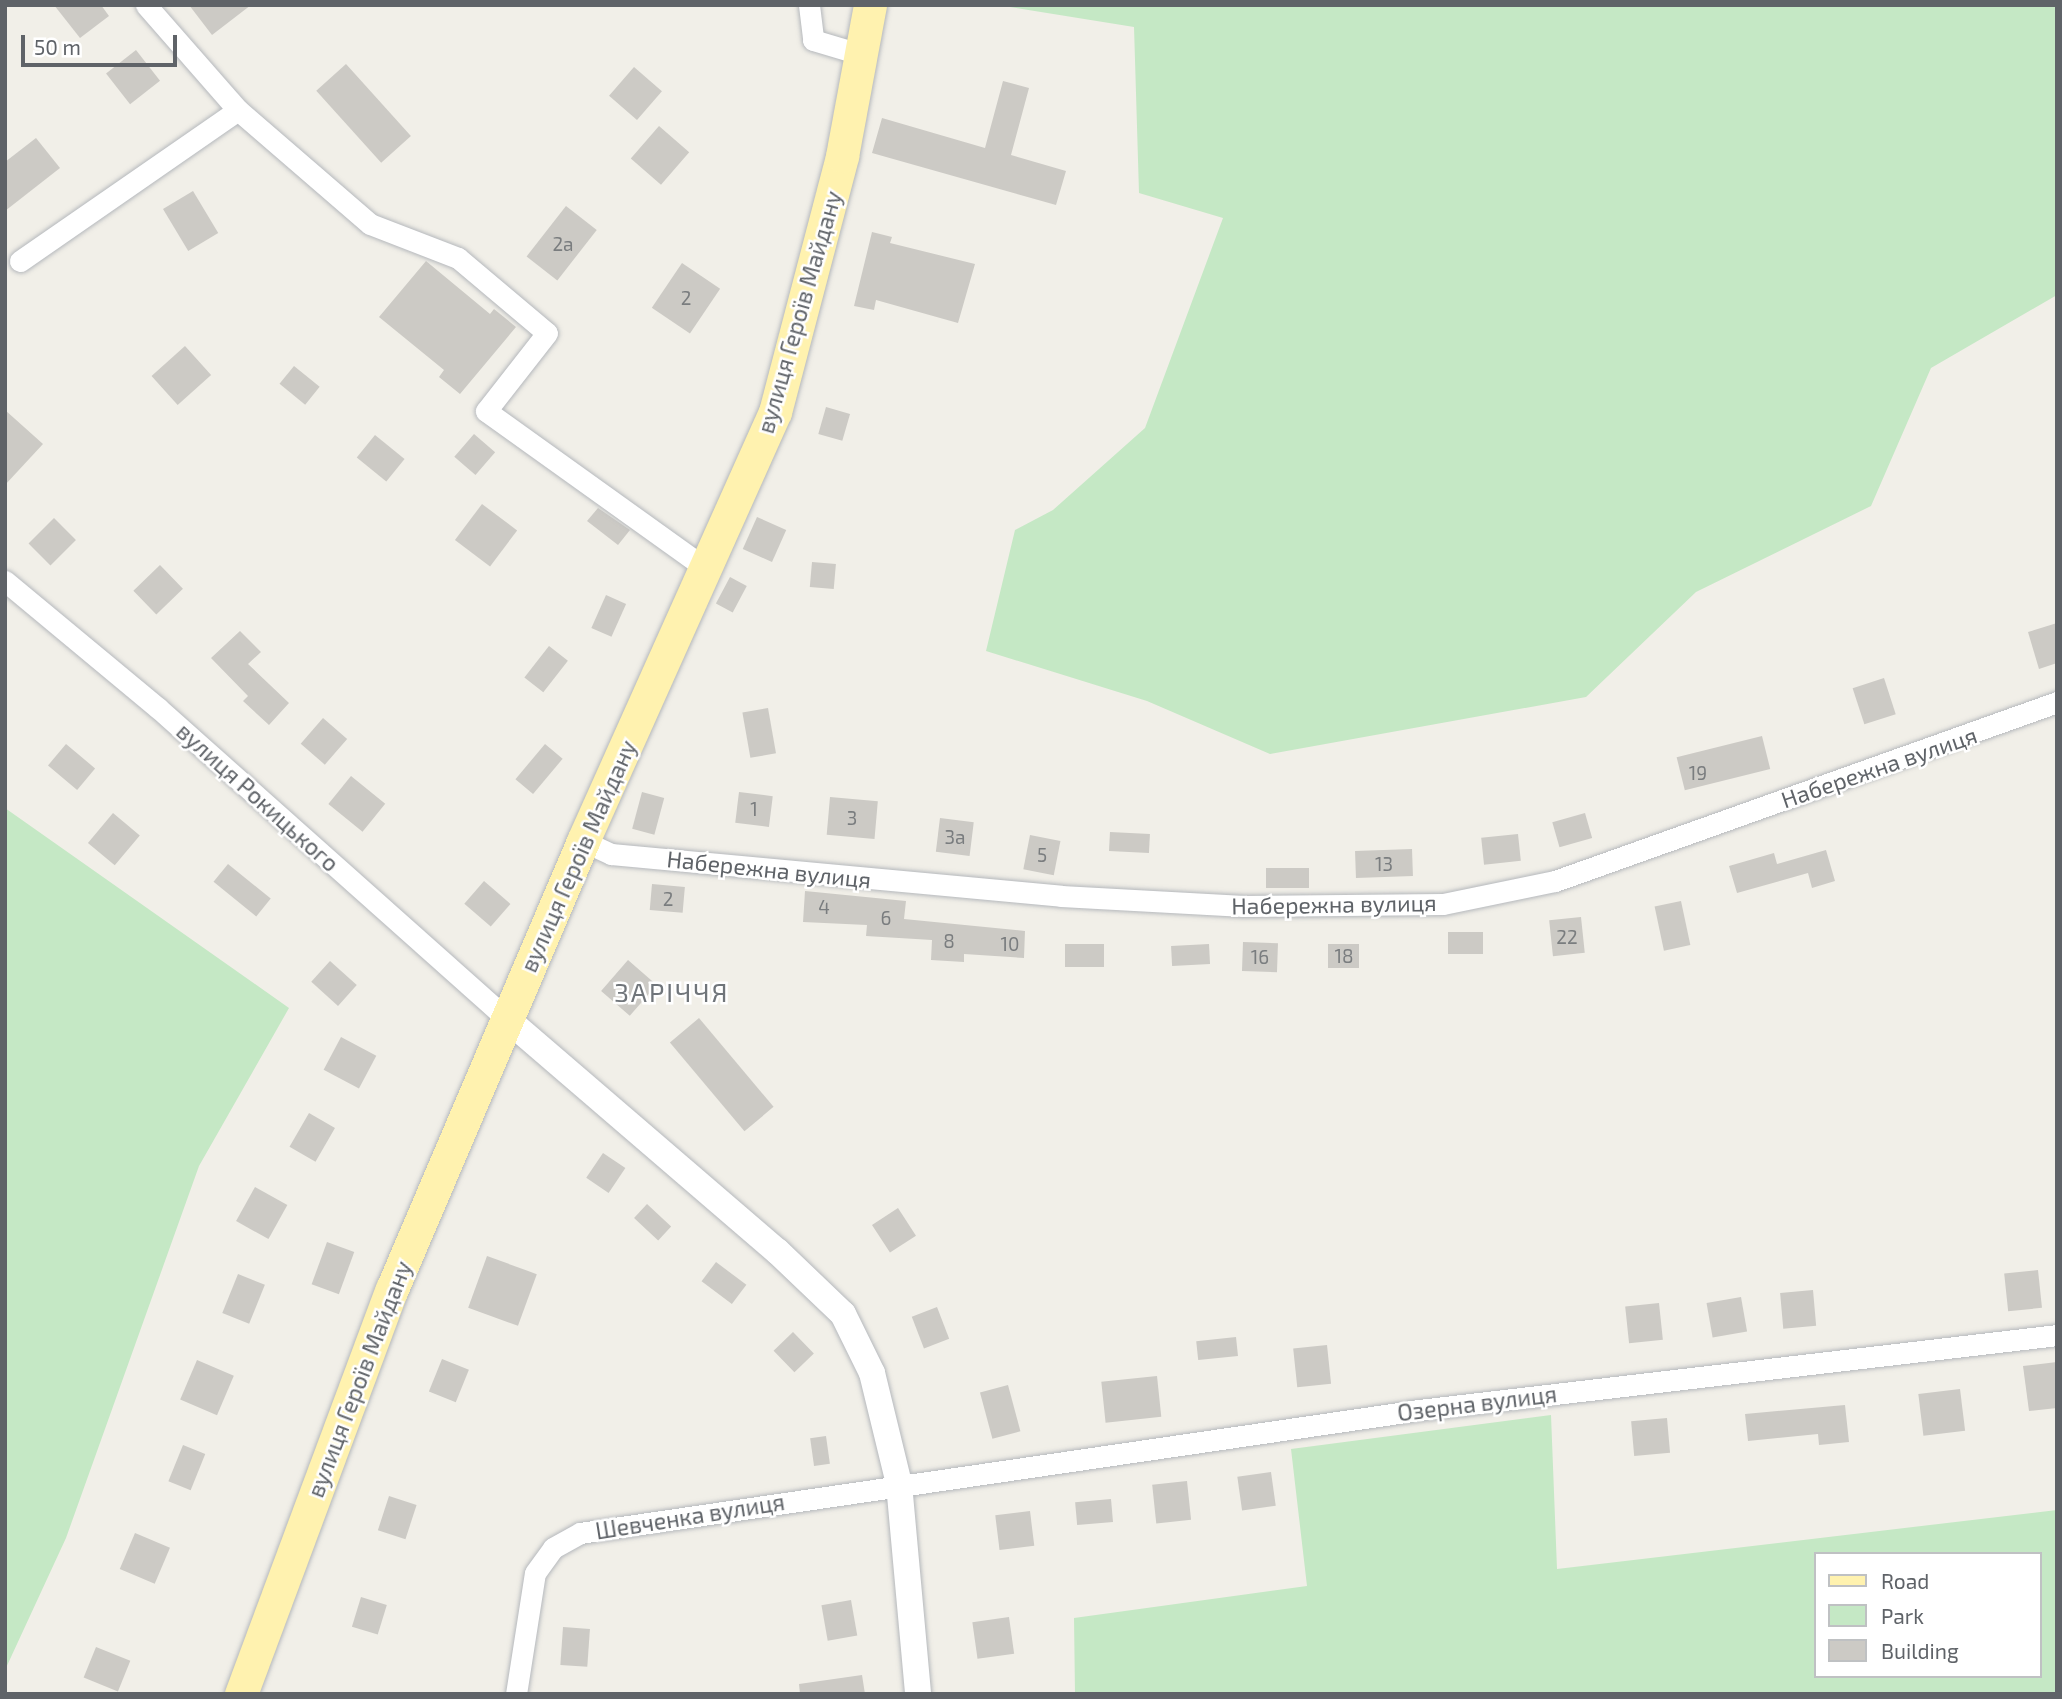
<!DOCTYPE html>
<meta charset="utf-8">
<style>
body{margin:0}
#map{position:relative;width:2062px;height:1699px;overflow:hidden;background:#f1efe8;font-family:"Exo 2",sans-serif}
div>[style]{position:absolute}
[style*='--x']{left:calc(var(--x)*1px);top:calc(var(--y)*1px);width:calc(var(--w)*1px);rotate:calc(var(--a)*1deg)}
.green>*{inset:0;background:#c5e8c5}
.building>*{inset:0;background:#cccac5;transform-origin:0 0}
.roads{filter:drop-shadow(0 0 2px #b5b8bc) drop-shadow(0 0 2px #b5b8bc)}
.minor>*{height:21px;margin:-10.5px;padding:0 10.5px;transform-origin:10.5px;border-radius:10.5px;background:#fff}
.tertiary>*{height:26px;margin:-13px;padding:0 13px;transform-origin:13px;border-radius:13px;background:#fff}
.primary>*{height:33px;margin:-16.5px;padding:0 16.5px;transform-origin:16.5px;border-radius:16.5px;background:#fff2af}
span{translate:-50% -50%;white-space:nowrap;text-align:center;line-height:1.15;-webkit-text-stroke:5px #fff;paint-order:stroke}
.number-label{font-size:19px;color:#7a7d7f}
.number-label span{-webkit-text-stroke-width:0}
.street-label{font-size:23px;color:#5f6368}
.quarter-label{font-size:26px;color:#70757a;letter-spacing:2px}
.frame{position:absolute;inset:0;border:7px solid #5f6368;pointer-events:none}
.legend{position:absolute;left:1814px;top:1552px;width:228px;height:126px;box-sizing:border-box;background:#fff;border:2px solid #bfc1c3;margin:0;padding:9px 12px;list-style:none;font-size:21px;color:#5f6368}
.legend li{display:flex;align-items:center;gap:14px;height:35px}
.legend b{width:35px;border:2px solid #bfc1c3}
.scale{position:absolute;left:21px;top:35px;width:156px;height:32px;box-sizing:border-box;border:4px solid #5f6368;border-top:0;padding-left:9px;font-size:21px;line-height:24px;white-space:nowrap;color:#5f6368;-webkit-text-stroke:5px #fff;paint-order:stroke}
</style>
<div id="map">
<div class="green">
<i style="clip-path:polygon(997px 5px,2057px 5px,2057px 295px,1931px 368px,1871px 506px,1696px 592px,1586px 697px,1270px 754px,1147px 701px,986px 651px,1015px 530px,1053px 510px,1145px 428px,1223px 218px,1139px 193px,1134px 27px)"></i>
<i style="clip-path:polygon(5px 808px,289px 1008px,199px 1166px,66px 1538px,5px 1670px)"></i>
<i style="clip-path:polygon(evenodd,1551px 1415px,1557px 1569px,2057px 1510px,2057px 1694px,1075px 1694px,1074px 1618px,1307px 1586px,1291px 1449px,1551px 1415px,1815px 1554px,2039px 1554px,2039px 1676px,1815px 1676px,1815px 1554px)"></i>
</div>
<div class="building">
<i style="clip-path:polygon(54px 5px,101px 5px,109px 16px,80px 38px)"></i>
<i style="clip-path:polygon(189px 5px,251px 5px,212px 35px)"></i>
<i style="left:136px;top:50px;width:39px;height:38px;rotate:52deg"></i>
<i style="left:346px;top:64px;width:97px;height:40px;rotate:48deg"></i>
<i style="left:634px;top:67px;width:37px;height:38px;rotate:41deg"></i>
<i style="clip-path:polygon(1003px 81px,1029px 88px,1011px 155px,1066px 171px,1056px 205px,872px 153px,882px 118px,985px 148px)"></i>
<i style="left:659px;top:126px;width:40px;height:43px;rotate:41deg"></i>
<i style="clip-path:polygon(36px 138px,60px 168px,5px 211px,5px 162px)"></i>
<i style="left:193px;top:191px;width:49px;height:35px;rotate:59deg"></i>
<i style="left:566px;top:206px;width:39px;height:64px;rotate:38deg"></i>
<i style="clip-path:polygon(872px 232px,892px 237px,890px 243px,975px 264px,958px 323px,876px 300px,874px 310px,854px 306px)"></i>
<i style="clip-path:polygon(426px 261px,490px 314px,494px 309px,516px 327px,460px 394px,439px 377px,444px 370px,379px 317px)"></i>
<i style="left:682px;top:263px;width:46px;height:54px;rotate:34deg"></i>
<i style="left:185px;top:346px;width:39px;height:45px;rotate:48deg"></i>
<i style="left:294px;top:366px;width:33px;height:23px;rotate:39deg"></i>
<i style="left:826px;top:407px;width:25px;height:28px;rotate:16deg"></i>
<i style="clip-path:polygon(5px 410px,43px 444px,5px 485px)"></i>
<i style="left:474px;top:434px;width:28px;height:30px;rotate:41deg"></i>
<i style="left:375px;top:435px;width:38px;height:29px;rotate:39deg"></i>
<i style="left:482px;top:504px;width:44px;height:45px;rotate:37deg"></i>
<i style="clip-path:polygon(598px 508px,630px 530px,618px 545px,587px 521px)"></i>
<i style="left:757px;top:517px;width:32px;height:35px;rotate:24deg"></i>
<i style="left:54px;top:518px;width:31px;height:36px;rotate:45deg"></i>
<i style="left:812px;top:562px;width:24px;height:25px;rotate:5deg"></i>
<i style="left:160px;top:565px;width:33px;height:37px;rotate:46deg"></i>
<i style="left:730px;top:577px;width:19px;height:30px;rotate:28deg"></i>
<i style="left:606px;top:595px;width:22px;height:36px;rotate:24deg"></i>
<i style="clip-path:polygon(2057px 623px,2057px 663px,2039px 669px,2028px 632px)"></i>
<i style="clip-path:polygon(240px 631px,261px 652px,248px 664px,289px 703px,269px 725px,243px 701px,248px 696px,211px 658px)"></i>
<i style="left:549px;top:646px;width:24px;height:40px;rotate:38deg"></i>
<i style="left:1884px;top:678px;width:38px;height:33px;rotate:72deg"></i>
<i style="left:768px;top:708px;width:46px;height:26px;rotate:80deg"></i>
<i style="left:323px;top:718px;width:32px;height:34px;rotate:41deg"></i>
<i style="left:1762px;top:736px;width:34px;height:88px;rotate:76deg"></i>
<i style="left:66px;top:744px;width:38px;height:28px;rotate:40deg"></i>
<i style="left:545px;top:744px;width:23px;height:46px;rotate:40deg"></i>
<i style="left:351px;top:776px;width:44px;height:36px;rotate:39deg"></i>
<i style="left:642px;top:792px;width:23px;height:38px;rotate:15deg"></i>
<i style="left:739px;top:792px;width:34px;height:31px;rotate:7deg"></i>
<i style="left:830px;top:797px;width:48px;height:38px;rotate:5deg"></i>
<i style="left:113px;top:813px;width:35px;height:39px;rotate:40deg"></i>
<i style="left:1585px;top:813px;width:26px;height:34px;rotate:74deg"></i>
<i style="left:940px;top:818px;width:34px;height:34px;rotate:7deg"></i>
<i style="left:1110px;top:832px;width:40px;height:19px;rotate:3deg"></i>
<i style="left:1518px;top:834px;width:27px;height:37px;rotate:84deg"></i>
<i style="left:1030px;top:835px;width:31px;height:35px;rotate:11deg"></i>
<i style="left:1412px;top:849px;width:27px;height:57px;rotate:88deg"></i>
<i style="clip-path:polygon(1826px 850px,1835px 881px,1812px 888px,1808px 873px,1737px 893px,1729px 866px,1774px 853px,1777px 864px)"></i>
<i style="left:228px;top:864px;width:55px;height:23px;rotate:39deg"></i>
<i style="left:1266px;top:868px;width:43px;height:20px"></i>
<i style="left:484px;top:881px;width:35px;height:30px;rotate:41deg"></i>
<i style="left:652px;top:884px;width:33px;height:26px;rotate:5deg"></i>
<i style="clip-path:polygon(805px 891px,906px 901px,904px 919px,1025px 931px,1024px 958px,964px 954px,964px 962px,931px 960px,932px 940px,866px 936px,867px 925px,803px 922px)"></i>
<i style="left:1681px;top:901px;width:45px;height:27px;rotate:78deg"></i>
<i style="left:1581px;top:917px;width:36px;height:32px;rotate:84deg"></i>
<i style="left:1448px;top:932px;width:35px;height:22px"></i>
<i style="left:1243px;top:942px;width:35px;height:29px;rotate:2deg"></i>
<i style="left:1065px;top:944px;width:39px;height:23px"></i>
<i style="left:1209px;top:944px;width:20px;height:38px;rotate:87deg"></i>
<i style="left:1328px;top:944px;width:31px;height:24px"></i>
<i style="left:628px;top:960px;width:38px;height:41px;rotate:41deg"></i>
<i style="left:330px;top:961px;width:36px;height:28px;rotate:42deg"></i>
<i style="left:699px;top:1018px;width:116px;height:38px;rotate:50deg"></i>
<i style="left:341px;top:1037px;width:40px;height:37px;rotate:28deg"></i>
<i style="left:309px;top:1113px;width:30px;height:39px;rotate:30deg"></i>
<i style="left:603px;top:1153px;width:27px;height:30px;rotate:34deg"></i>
<i style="left:255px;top:1187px;width:37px;height:39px;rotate:29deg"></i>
<i style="left:647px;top:1204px;width:33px;height:19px;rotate:43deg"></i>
<i style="left:898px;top:1208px;width:33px;height:31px;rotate:57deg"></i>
<i style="left:327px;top:1242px;width:29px;height:45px;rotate:20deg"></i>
<i style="left:487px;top:1256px;width:53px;height:55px;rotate:20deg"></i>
<i style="left:716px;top:1262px;width:38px;height:24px;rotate:37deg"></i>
<i style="left:2038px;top:1270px;width:38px;height:34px;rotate:84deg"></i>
<i style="left:238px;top:1274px;width:29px;height:42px;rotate:22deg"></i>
<i style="left:1813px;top:1290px;width:36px;height:33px;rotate:85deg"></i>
<i style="left:1741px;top:1297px;width:35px;height:35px;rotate:80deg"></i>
<i style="left:1659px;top:1303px;width:37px;height:34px;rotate:84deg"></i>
<i style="left:937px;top:1307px;width:34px;height:27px;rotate:69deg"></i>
<i style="left:793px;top:1332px;width:30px;height:27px;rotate:46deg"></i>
<i style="left:1236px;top:1337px;width:19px;height:40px;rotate:84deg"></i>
<i style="left:1327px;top:1345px;width:39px;height:34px;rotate:84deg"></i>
<i style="left:442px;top:1359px;width:29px;height:35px;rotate:22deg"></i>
<i style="left:197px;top:1360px;width:40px;height:43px;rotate:23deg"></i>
<i style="clip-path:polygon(2057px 1362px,2057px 1408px,2029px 1411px,2023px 1366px)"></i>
<i style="left:1157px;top:1376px;width:41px;height:56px;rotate:84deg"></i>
<i style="left:1008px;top:1385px;width:48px;height:29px;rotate:75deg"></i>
<i style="left:1960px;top:1389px;width:42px;height:42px;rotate:83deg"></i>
<i style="clip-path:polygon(1845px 1405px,1849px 1442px,1819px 1445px,1818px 1434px,1748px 1441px,1745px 1414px)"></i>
<i style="left:1667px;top:1418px;width:35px;height:36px;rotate:85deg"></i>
<i style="left:826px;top:1436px;width:28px;height:16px;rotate:82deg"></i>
<i style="left:183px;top:1445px;width:24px;height:39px;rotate:22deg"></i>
<i style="left:1271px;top:1472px;width:34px;height:34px;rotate:82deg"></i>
<i style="left:1187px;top:1481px;width:39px;height:35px;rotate:84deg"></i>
<i style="left:389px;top:1496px;width:29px;height:36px;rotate:18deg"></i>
<i style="left:1111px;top:1499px;width:23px;height:36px;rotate:85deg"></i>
<i style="left:1030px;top:1511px;width:35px;height:35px;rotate:83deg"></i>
<i style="left:135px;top:1533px;width:38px;height:39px;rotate:23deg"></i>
<i style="left:361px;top:1597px;width:27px;height:31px;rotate:17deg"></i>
<i style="left:851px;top:1600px;width:36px;height:30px;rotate:80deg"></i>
<i style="left:1009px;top:1617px;width:37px;height:37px;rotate:82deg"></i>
<i style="left:563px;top:1627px;width:27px;height:38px;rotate:4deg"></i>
<i style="left:96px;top:1647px;width:37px;height:33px;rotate:22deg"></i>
<i style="clip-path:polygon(862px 1675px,865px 1694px,800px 1694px,799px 1684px)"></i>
</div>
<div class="roads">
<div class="minor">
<i style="--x:146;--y:5;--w:140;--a:48.8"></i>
<i style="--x:238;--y:110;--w:174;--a:40.8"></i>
<i style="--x:370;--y:224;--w:94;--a:21.1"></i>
<i style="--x:458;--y:258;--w:116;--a:40.1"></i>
<i style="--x:547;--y:333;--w:99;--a:128"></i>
<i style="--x:486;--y:411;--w:269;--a:35.6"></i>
<i style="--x:809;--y:5;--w:35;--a:83"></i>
<i style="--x:813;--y:40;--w:49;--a:16.6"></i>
<i style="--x:20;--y:261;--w:265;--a:-34.7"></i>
<i style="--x:5;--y:581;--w:199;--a:39.7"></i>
<i style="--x:158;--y:708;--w:467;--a:41.7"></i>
<i style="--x:583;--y:841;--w:31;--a:25"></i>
<i style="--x:611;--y:854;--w:452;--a:5.3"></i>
<i style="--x:1061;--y:896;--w:183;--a:3.1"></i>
<i style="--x:1244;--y:906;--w:199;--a:-0.6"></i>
<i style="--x:1443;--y:904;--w:114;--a:-11.6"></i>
<i style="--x:1555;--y:881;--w:533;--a:-19.62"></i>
<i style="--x:516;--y:1694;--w:122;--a:-81.1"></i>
<i style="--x:535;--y:1573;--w:31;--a:-54"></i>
<i style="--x:553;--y:1548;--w:31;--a:-29"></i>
<i style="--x:580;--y:1533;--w:848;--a:-8.34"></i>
<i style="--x:1419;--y:1410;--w:642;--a:-6.7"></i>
</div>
<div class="tertiary">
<i style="--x:507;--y:1019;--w:356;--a:40.7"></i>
<i style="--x:777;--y:1251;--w:91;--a:43.7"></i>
<i style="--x:843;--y:1314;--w:66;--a:63.8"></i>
<i style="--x:872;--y:1373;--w:114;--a:76.3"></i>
<i style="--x:899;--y:1484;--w:211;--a:84.8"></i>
</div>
<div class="primary">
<i style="--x:241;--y:1694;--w:432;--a:-69.6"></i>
<i style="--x:392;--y:1289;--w:487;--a:-66.9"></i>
<i style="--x:583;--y:841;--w:470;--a:-65.9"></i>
<i style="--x:775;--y:412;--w:265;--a:-75.3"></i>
<i style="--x:842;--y:156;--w:154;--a:-79.5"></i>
</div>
</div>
<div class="number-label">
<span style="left:563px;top:244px">2а</span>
<span style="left:686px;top:298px">2</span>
<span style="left:1698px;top:773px">19</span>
<span style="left:754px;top:809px">1</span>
<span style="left:852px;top:818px">3</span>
<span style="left:955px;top:837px">3а</span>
<span style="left:1042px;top:855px">5</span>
<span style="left:1384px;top:864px">13</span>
<span style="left:668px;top:899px">2</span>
<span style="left:824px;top:907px">4</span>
<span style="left:886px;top:918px">6</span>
<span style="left:1567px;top:937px">22</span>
<span style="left:949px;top:941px">8</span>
<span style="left:1010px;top:944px">10</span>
<span style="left:1344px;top:956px">18</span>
<span style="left:1260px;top:957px">16</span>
</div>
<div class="street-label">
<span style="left:799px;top:312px;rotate:-74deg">вулиця Героїв Майдану</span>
<span style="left:1879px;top:767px;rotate:-19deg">Набережна вулиця</span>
<span style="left:258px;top:797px;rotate:42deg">вулиця Рокицького</span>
<span style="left:578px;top:856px;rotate:-66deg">вулиця Героїв Майдану</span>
<span style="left:769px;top:869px;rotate:6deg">Набережна вулиця</span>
<span style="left:1334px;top:904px;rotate:-1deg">Набережна вулиця</span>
<span style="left:359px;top:1379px;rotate:-69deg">вулиця Героїв Майдану</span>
<span style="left:1477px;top:1403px;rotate:-7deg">Озерна вулиця</span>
<span style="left:690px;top:1516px;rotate:-9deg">Шевченка вулиця</span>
</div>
<div class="quarter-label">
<span style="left:672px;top:992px">ЗАРІЧЧЯ</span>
</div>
<div class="frame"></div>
<ul class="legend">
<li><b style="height:9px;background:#fff2af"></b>Road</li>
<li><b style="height:19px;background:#c5e8c5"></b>Park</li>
<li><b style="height:19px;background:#cccac5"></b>Building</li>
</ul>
<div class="scale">50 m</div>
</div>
